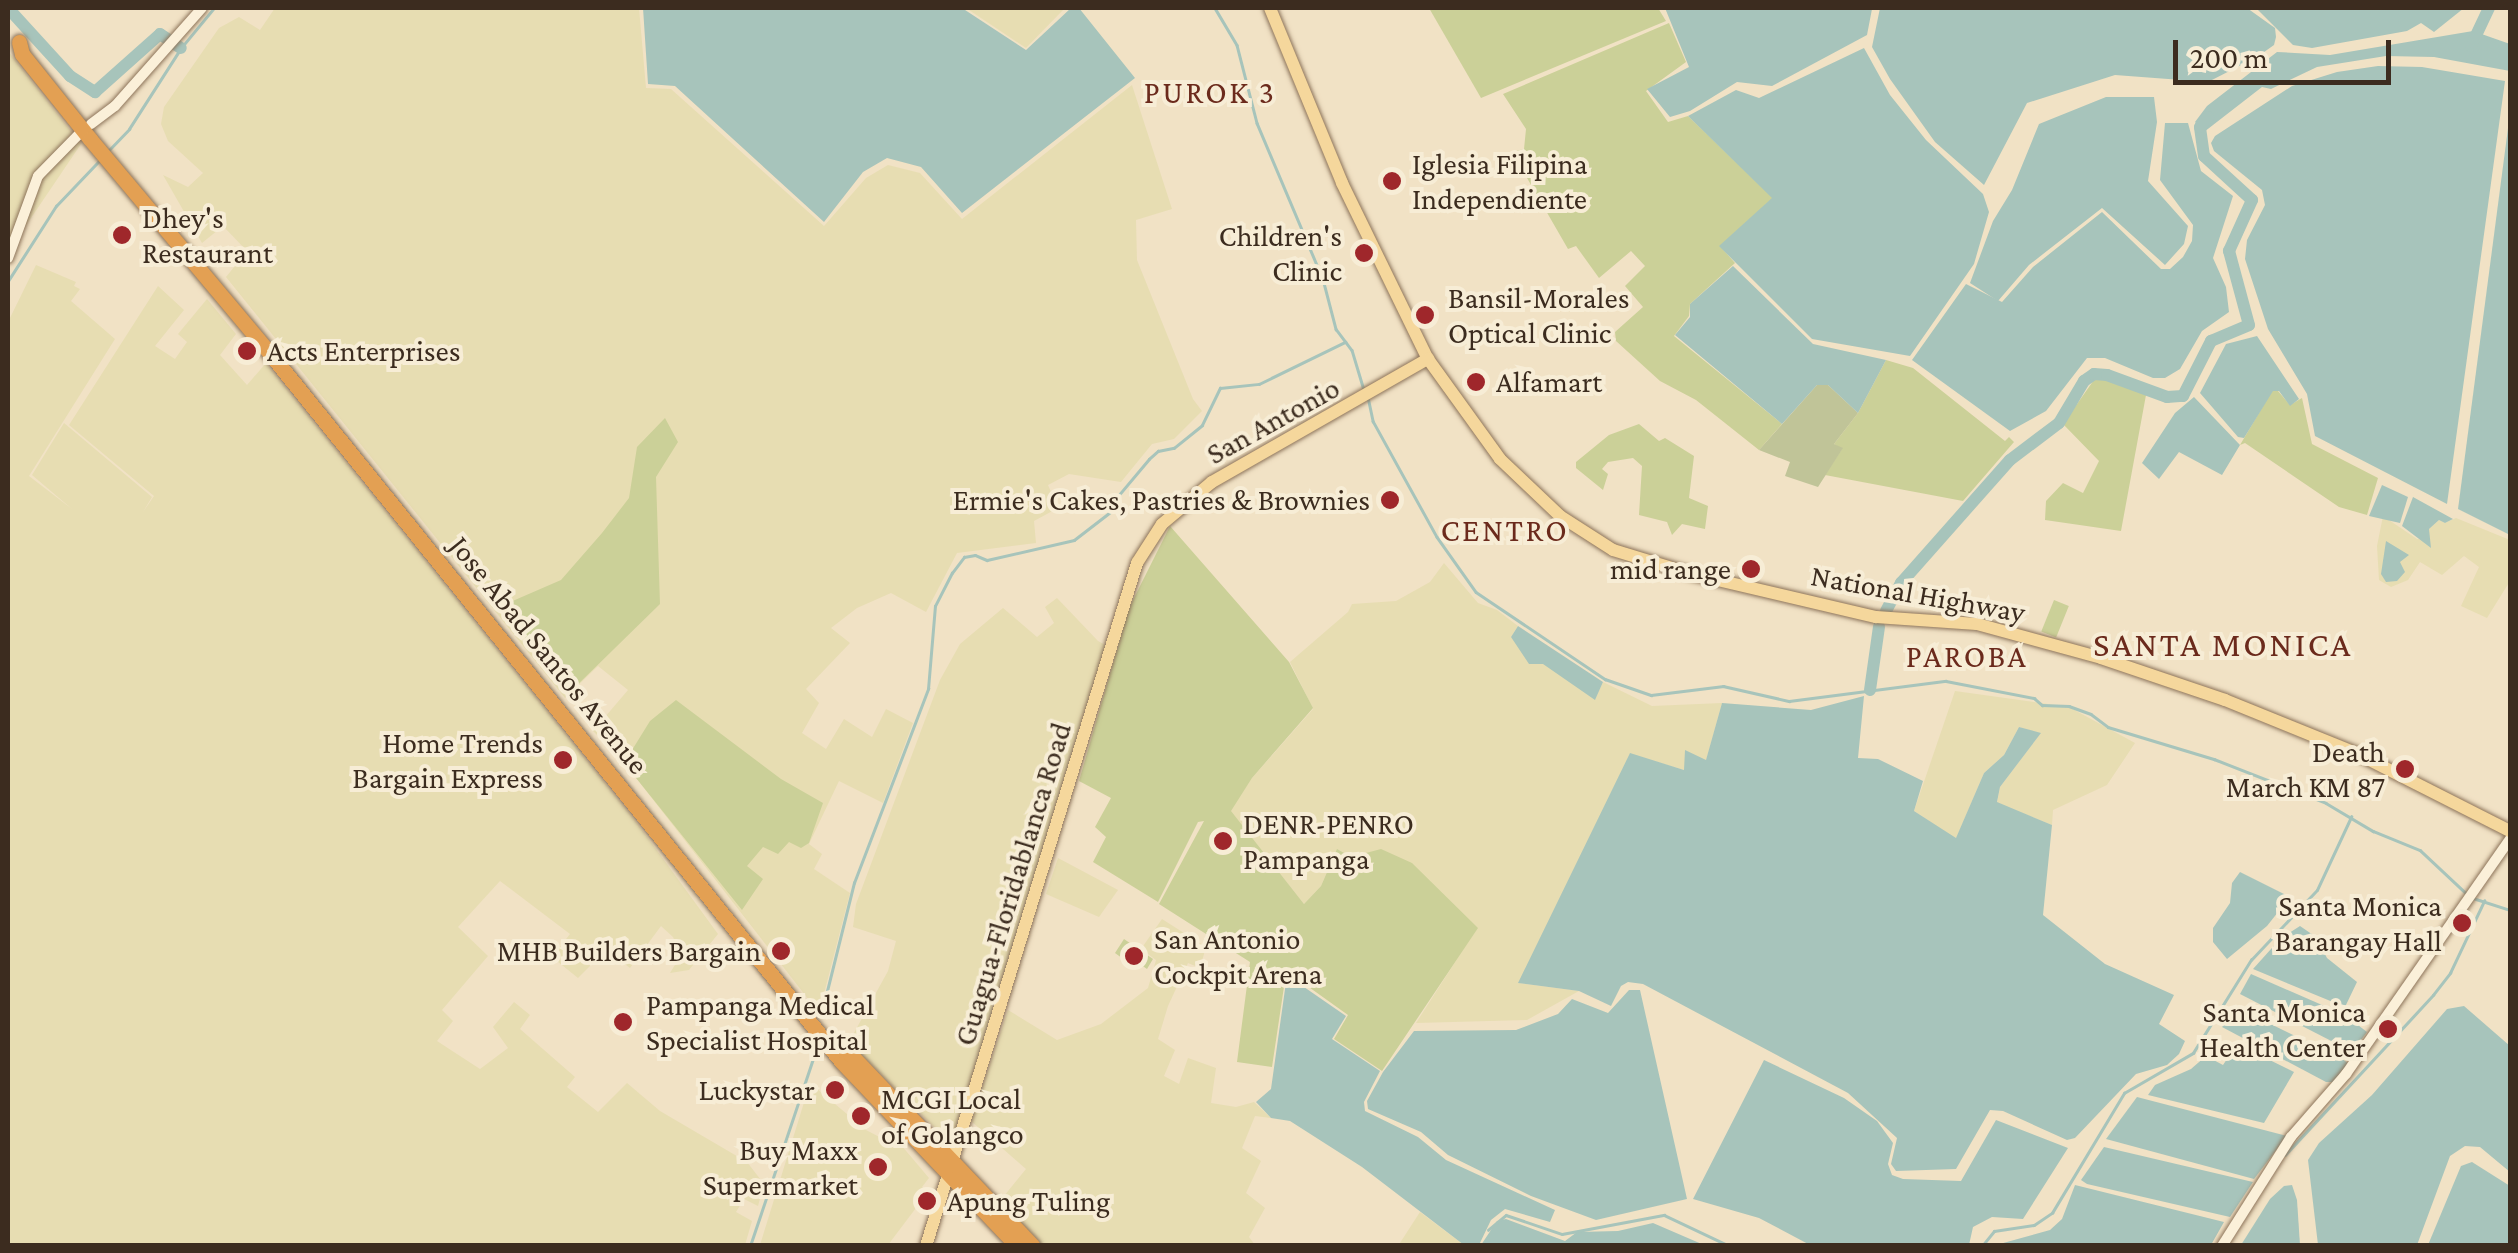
<!DOCTYPE html>
<style>
body{margin:0}
#map{position:relative;width:2518px;height:1253px;overflow:hidden;background:#f1e2c5;font-family:"Crimson Pro",serif}
div>[style]{position:absolute}
[style*='--x']{left:calc(var(--x)*1px);top:calc(var(--y)*1px);width:calc(var(--w)*1px);rotate:calc(var(--a)*1deg)}
.farmland>*{inset:0;background:#e7ddb2}
.green>*{inset:0;background:#cbd098;transform-origin:0 0}
.cemetery>*{inset:0;background:#c0c498}
.water>*{inset:0;background:#a7c4bb}
.stream>*{height:2.5px;margin:-1.25px;padding:0 1.25px;transform-origin:1.25px;border-radius:1.25px;background:#a7c4bb}
.river>*{height:12px;margin:-6px;padding:0 6px;transform-origin:6px;border-radius:6px;background:#a7c4bb}
.roads{filter:drop-shadow(0 0 2px #8d745a) drop-shadow(0 0 2px #8d745a)}
.minor>*{height:10px;margin:-5px;padding:0 5px;transform-origin:5px;border-radius:5px;background:#fbf0d9}
.major>*{height:12px;margin:-6px;padding:0 6px;transform-origin:6px;border-radius:6px;background:#f5d79c}
.highway>*{height:15px;margin:-7.5px;padding:0 7.5px;transform-origin:7.5px;border-radius:7.5px;background:#e3a053}
.dots>*{width:28px;height:28px;translate:-50% -50%;box-sizing:border-box;border:5px solid #f7edd6;border-radius:50%}
span{translate:-50% -50%;white-space:nowrap;text-align:center;line-height:1.15;-webkit-text-stroke:8px #f7edd6;paint-order:stroke}
.poi-label{font-size:30px;color:#3c2c1f}
.left{translate:0 -50%;text-align:left}
.right{translate:-100% -50%;text-align:right}
.street-label{font-size:30px;color:#3c2c1f}
.neighbourhood-label{font-size:32px;color:#6b2a1c;letter-spacing:2.5px}
.quarter-label{font-size:35px;color:#6b2a1c;letter-spacing:2.5px}
.frame{position:absolute;inset:0;border:10px solid #3c2c1f;pointer-events:none}
.scale{position:absolute;left:2173px;top:40px;width:218px;height:45px;box-sizing:border-box;border:5px solid #3c2c1f;border-top:0;padding-left:12px;font-size:30px;line-height:35px;white-space:nowrap;color:#3c2c1f;-webkit-text-stroke:8px #f7edd6;paint-order:stroke}
</style>
<div id="map">
<div class="farmland">
<i style="clip-path:polygon(275px 8px,639px 8px,646px 88px,671px 89px,824px 226px,866px 178px,888px 165px,920px 173px,962px 219px,1132px 85px,1172px 209px,1136px 220px,1137px 260px,1193px 399px,1202px 411px,1174px 439px,1152px 444px,1121px 482px,1069px 474px,1048px 485px,1058px 508px,1034px 521px,1036px 543px,957px 553px,926px 612px,891px 593px,857px 608px,831px 628px,850px 643px,806px 689px,819px 703px,802px 733px,826px 749px,844px 719px,872px 737px,886px 709px,913px 723px,883px 803px,839px 781px,809px 844px,822px 854px,814px 869px,850px 893px,819px 1013px,623px 761px,593px 731px,628px 690px,598px 666px,565px 698px,226px 277px,247px 251px,223px 226px,202px 243px,163px 175px,188px 187px,203px 173px,168px 141px,161px 124px,164px 107px,219px 28px,239px 17px,260px 30px)"></i>
<i style="clip-path:polygon(966px 8px,1065px 8px,1026px 48px)"></i>
<i style="clip-path:polygon(8px 51px,81px 144px,8px 252px)"></i>
<i style="clip-path:polygon(36px 265px,76px 282px,74px 286px,80px 289px,71px 301px,115px 339px,29px 476px,72px 509px,32px 475px,64px 423px,152px 497px,143px 512px,154px 496px,69px 425px,158px 286px,184px 310px,155px 346px,175px 359px,187px 342px,178px 334px,207px 299px,236px 334px,220px 355px,247px 385px,266px 363px,634px 819px,718px 934px,689px 970px,670px 973px,681px 955px,673px 937px,661px 926px,630px 968px,606px 950px,578px 978px,552px 957px,570px 934px,500px 881px,458px 927px,488px 956px,442px 1010px,453px 1021px,437px 1041px,480px 1069px,508px 1048px,493px 1027px,514px 1002px,530px 1015px,520px 1029px,575px 1077px,567px 1087px,598px 1112px,627px 1083px,660px 1111px,747px 1162px,764px 1184px,758px 1206px,744px 1199px,736px 1212px,752px 1221px,745px 1245px,8px 1245px,8px 322px)"></i>
<i style="clip-path:polygon(2383px 516px,2417px 539px,2429px 538px,2429px 529px,2439px 520px,2445px 523px,2456px 518px,2510px 540px,2510px 581px,2487px 618px,2461px 606px,2479px 567px,2464px 556px,2442px 575px,2420px 562px,2408px 580px,2391px 587px,2379px 580px,2377px 546px)"></i>
<i style="clip-path:polygon(1444px 563px,1478px 603px,1497px 610px,1518px 626px,1511px 637px,1595px 699px,1603px 682px,1652px 706px,1722px 703px,1706px 761px,1684px 770px,1630px 754px,1519px 983px,1579px 991px,1527px 1020px,1416px 1023px,1477px 928px,1362px 856px,1330px 865px,1321px 886px,1304px 904px,1230px 811px,1252px 778px,1313px 709px,1290px 662px,1348px 612px,1352px 604px,1396px 601px,1430px 582px)"></i>
<i style="clip-path:polygon(1057px 598px,1098px 641px,1111px 648px,953px 1138px,948px 1141px,849px 1042px,888px 971px,896px 941px,853px 927px,856px 904px,940px 680px,960px 644px,1003px 608px,1037px 637px,1054px 623px,1045px 607px)"></i>
<i style="clip-path:polygon(1955px 691px,2069px 707px,2135px 743px,2107px 785px,2053px 810px,2052px 825px,1997px 803px,2000px 787px,2040px 734px,2019px 727px,2004px 755px,1984px 773px,1956px 839px,1914px 811px)"></i>
<i style="clip-path:polygon(1058px 858px,1118px 890px,1099px 917px,1046px 894px)"></i>
<i style="clip-path:polygon(1162px 919px,1206px 947px,1200px 968px,1188px 963px,1168px 1006px,1158px 1039px,1175px 1050px,1164px 1076px,1179px 1084px,1188px 1058px,1216px 1068px,1211px 1103px,1236px 1107px,1254px 1102px,1271px 1118px,1255px 1116px,1242px 1148px,1261px 1161px,1246px 1193px,1265px 1208px,1249px 1237px,1255px 1245px,1043px 1245px,1000px 1201px,1026px 1169px,971px 1121px,1008px 1010px,1057px 1040px,1101px 1024px,1148px 988px,1156px 960px,1141px 949px)"></i>
<i style="clip-path:polygon(810px 1083px,866px 1130px,891px 1143px,896px 1139px,929px 1178px,922px 1187px,928px 1192px,888px 1245px,760px 1245px)"></i>
<i style="clip-path:polygon(1420px 1212px,1464px 1245px,1398px 1246px)"></i>
</div>
<div class="green">
<i style="clip-path:polygon(1429px 8px,1658px 8px,1666px 21px,1481px 98px)"></i>
<i style="clip-path:polygon(1669px 23px,1686px 62px,1646px 91px,1668px 122px,1688px 116px,1773px 198px,1720px 246px,1735px 263px,1690px 304px,1689px 316px,1674px 336px,1782px 424px,1759px 450px,1696px 400px,1660px 381px,1616px 341px,1615px 332px,1643px 307px,1625px 286px,1645px 266px,1631px 251px,1599px 278px,1576px 246px,1568px 249px,1512px 152px,1524px 149px,1526px 129px,1503px 94px)"></i>
<i style="clip-path:polygon(1886px 360px,1913px 368px,2005px 441px,2009px 437px,2014px 442px,1963px 501px,1825px 475px,1842px 449px,1834px 444px,1858px 413px)"></i>
<i style="clip-path:polygon(2096px 377px,2107px 377px,2146px 395px,2121px 531px,2045px 520px,2046px 501px,2063px 483px,2083px 493px,2099px 461px,2063px 424px)"></i>
<i style="clip-path:polygon(2272px 391px,2278px 391px,2290px 405px,2302px 398px,2312px 444px,2378px 478px,2367px 515px,2339px 507px,2245px 443px,2240px 445px)"></i>
<i style="clip-path:polygon(665px 418px,678px 442px,656px 477px,660px 604px,568px 694px,501px 606px,561px 580px,602px 533px,629px 498px,637px 447px)"></i>
<i style="clip-path:polygon(1639px 424px,1659px 441px,1665px 438px,1694px 456px,1689px 498px,1708px 506px,1705px 529px,1682px 524px,1672px 535px,1667px 522px,1639px 515px,1642px 466px,1633px 458px,1608px 462px,1602px 469px,1608px 474px,1603px 490px,1576px 468px,1576px 462px,1609px 435px)"></i>
<i style="clip-path:polygon(1170px 526px,1289px 662px,1313px 708px,1252px 778px,1231px 811px,1304px 904px,1321px 886px,1337px 849px,1351px 857px,1381px 849px,1412px 863px,1478px 928px,1382px 1071px,1334px 1039px,1348px 1015px,1292px 975px,1285px 980px,1272px 1067px,1237px 1062px,1250px 962px,1159px 904px,1204px 821px,1198px 822px,1158px 902px,1093px 862px,1106px 837px,1095px 827px,1111px 798px,1079px 781px,1129px 608px)"></i>
<i style="left:2054px;top:600px;width:16px;height:34px;rotate:22deg"></i>
<i style="clip-path:polygon(676px 700px,781px 779px,823px 803px,809px 843px,801px 848px,789px 842px,778px 854px,763px 847px,747px 866px,763px 879px,742px 910px,624px 763px,650px 721px)"></i>
<i style="clip-path:polygon(1124px 939px,1153px 959px,1147px 969px,1137px 962px,1133px 966px,1115px 953px)"></i>
</div>
<div class="cemetery">
<i style="clip-path:polygon(1817px 385px,1828px 385px,1858px 413px,1834px 444px,1843px 448px,1818px 487px,1785px 476px,1790px 462px,1759px 450px)"></i>
</div>
<div class="water">
<i style="clip-path:polygon(643px 8px,962px 8px,1026px 50px,1071px 8px,1079px 8px,1135px 78px,962px 213px,921px 167px,887px 158px,863px 172px,824px 222px,675px 86px,648px 84px)"></i>
<i style="clip-path:polygon(1665px 8px,1871px 8px,1872px 9px,1867px 35px,1772px 86px,1737px 82px,1690px 111px,1670px 117px,1647px 89px,1689px 67px)"></i>
<i style="clip-path:polygon(1880px 8px,2247px 8px,2275px 28px,2276px 37px,2274px 45px,2257px 57px,2208px 82px,2115px 75px,2027px 103px,1984px 185px,1935px 142px,1890px 79px,1872px 47px)"></i>
<i style="clip-path:polygon(2256px 8px,2464px 8px,2434px 32px,2421px 23px,2407px 31px,2312px 48px,2293px 45px)"></i>
<i style="clip-path:polygon(2473px 31px,2510px 44px,2510px 71px,2434px 57px,2386px 56px,2317px 67px,2271px 89px,2262px 87px,2204px 132px,2195px 122px,2207px 106px,2277px 52px,2330px 55px)"></i>
<i style="clip-path:polygon(1864px 48px,1890px 95px,1926px 140px,1983px 194px,1989px 212px,1974px 264px,1910px 356px,1812px 339px,1719px 246px,1772px 198px,1688px 116px,1736px 90px,1759px 98px)"></i>
<i style="clip-path:polygon(2378px 66px,2422px 67px,2505px 81px,2447px 504px,2315px 436px,2307px 394px,2268px 329px,2245px 259px,2247px 240px,2265px 205px,2262px 190px,2214px 151px,2211px 143px,2215px 136px,2292px 86px,2337px 72px)"></i>
<i style="clip-path:polygon(2106px 97px,2154px 97px,2157px 122px,2148px 181px,2188px 226px,2184px 244px,2165px 265px,2102px 208px,2029px 265px,1998px 301px,1970px 283px,1993px 221px,2012px 190px,2039px 124px)"></i>
<i style="clip-path:polygon(2510px 113px,2510px 535px,2458px 509px)"></i>
<i style="clip-path:polygon(2165px 123px,2188px 123px,2201px 171px,2233px 196px,2213px 258px,2226px 287px,2229px 312px,2202px 331px,2180px 369px,2165px 378px,2153px 378px,2105px 358px,2087px 358px,2046px 411px,2010px 431px,1912px 360px,1966px 284px,2002px 302px,2033px 267px,2102px 212px,2161px 269px,2170px 269px,2183px 257px,2192px 241px,2193px 225px,2160px 180px)"></i>
<i style="clip-path:polygon(1733px 266px,1813px 344px,1886px 360px,1858px 413px,1828px 385px,1817px 385px,1782px 424px,1675px 335px,1690px 317px,1690px 304px)"></i>
<i style="clip-path:polygon(2257px 336px,2299px 399px,2290px 406px,2279px 391px,2273px 391px,2244px 438px,2238px 437px,2200px 393px,2226px 344px)"></i>
<i style="clip-path:polygon(2194px 397px,2240px 445px,2222px 475px,2179px 452px,2159px 479px,2142px 463px,2175px 413px)"></i>
<i style="clip-path:polygon(2382px 485px,2408px 497px,2400px 523px,2369px 516px)"></i>
<i style="clip-path:polygon(2413px 497px,2453px 519px,2445px 523px,2439px 520px,2429px 529px,2431px 548px,2402px 526px)"></i>
<i style="clip-path:polygon(2386px 541px,2409px 555px,2400px 562px,2405px 572px,2397px 581px,2386px 582px,2381px 574px)"></i>
<i style="clip-path:polygon(1518px 626px,1603px 682px,1595px 700px,1543px 664px,1529px 664px,1511px 637px)"></i>
<i style="clip-path:polygon(1864px 696px,1858px 758px,1878px 759px,1923px 781px,1914px 811px,1956px 838px,1984px 773px,2004px 755px,2019px 727px,2041px 733px,2000px 787px,1997px 802px,2052px 825px,2043px 915px,2105px 964px,2174px 995px,2159px 1024px,2185px 1041px,2179px 1054px,2167px 1065px,2136px 1074px,2075px 1138px,2067px 1140px,2003px 1111px,1990px 1110px,1956px 1169px,1896px 1171px,1891px 1164px,1897px 1138px,1848px 1093px,1643px 984px,1628px 982px,1621px 986px,1611px 1006px,1579px 991px,1518px 983px,1630px 753px,1684px 770px,1685px 750px,1706px 760px,1722px 703px,1811px 710px)"></i>
<i style="clip-path:polygon(2240px 872px,2290px 897px,2267px 926px,2227px 959px,2213px 942px,2213px 928px,2230px 903px,2232px 883px)"></i>
<i style="clip-path:polygon(2300px 926px,2316px 937px,2327px 958px,2357px 982px,2345px 1007px,2253px 969px,2280px 939px)"></i>
<i style="clip-path:polygon(2251px 974px,2345px 1015px,2367px 1032px,2355px 1048px,2347px 1049px,2240px 994px)"></i>
<i style="clip-path:polygon(1291px 978px,1346px 1016px,1332px 1039px,1380px 1071px,1364px 1102px,1365px 1111px,1418px 1137px,1446px 1160px,1555px 1210px,1550px 1222px,1505px 1209px,1491px 1220px,1479px 1245px,1464px 1245px,1362px 1167px,1290px 1121px,1271px 1118px,1256px 1102px,1271px 1089px,1286px 982px)"></i>
<i style="clip-path:polygon(1629px 990px,1640px 990px,1687px 1199px,1596px 1220px,1531px 1196px,1448px 1155px,1421px 1132px,1368px 1109px,1367px 1101px,1383px 1072px,1414px 1031px,1516px 1030px,1558px 1014px,1572px 999px,1608px 1013px)"></i>
<i style="clip-path:polygon(2464px 1006px,2510px 1046px,2510px 1172px,2480px 1147px,2465px 1146px,2450px 1156px,2417px 1245px,2318px 1245px,2308px 1160px,2319px 1143px,2372px 1095px,2447px 1009px)"></i>
<i style="clip-path:polygon(2240px 1009px,2342px 1059px,2348px 1063px,2333px 1082px,2326px 1082px,2222px 1027px)"></i>
<i style="clip-path:polygon(2237px 1044px,2294px 1072px,2264px 1123px,2148px 1095px,2155px 1085px,2191px 1069px,2206px 1056px,2223px 1065px)"></i>
<i style="clip-path:polygon(1764px 1060px,1844px 1098px,1877px 1121px,1893px 1143px,1888px 1164px,1892px 1175px,1903px 1179px,1961px 1181px,1996px 1120px,2068px 1148px,2023px 1219px,1992px 1217px,1973px 1227px,1969px 1245px,1810px 1245px,1759px 1218px,1693px 1199px)"></i>
<i style="clip-path:polygon(2137px 1097px,2287px 1136px,2254px 1179px,2106px 1139px)"></i>
<i style="clip-path:polygon(2104px 1147px,2253px 1182px,2230px 1217px,2087px 1184px,2081px 1180px)"></i>
<i style="clip-path:polygon(2472px 1162px,2510px 1186px,2510px 1245px,2428px 1245px,2461px 1166px)"></i>
<i style="clip-path:polygon(2075px 1185px,2224px 1222px,2211px 1245px,1996px 1245px,2050px 1230px,2062px 1219px)"></i>
<i style="clip-path:polygon(2292px 1185px,2297px 1200px,2300px 1245px,2241px 1245px,2270px 1199px,2284px 1186px)"></i>
<i style="clip-path:polygon(1506px 1219px,1565px 1241px,1577px 1232px,1618px 1231px,1653px 1223px,1704px 1245px,1481px 1245px,1497px 1221px)"></i>
</div>
<div class="stream">
<i style="--x:1215;--y:8;--w:43;--a:59.3"></i>
<i style="--x:1237;--y:45;--w:81;--a:75.6"></i>
<i style="--x:1257;--y:123;--w:169;--a:67.1"></i>
<i style="--x:1323;--y:279;--w:52;--a:75.4"></i>
<i style="--x:1336;--y:329;--w:26;--a:53"></i>
<i style="--x:1352;--y:350;--w:42;--a:73.3"></i>
<i style="--x:109;--y:150;--w:29;--a:-46"></i>
<i style="--x:129;--y:129;--w:96;--a:-57.3"></i>
<i style="--x:181;--y:48;--w:52;--a:-50.5"></i>
<i style="--x:8;--y:281;--w:89;--a:-57.4"></i>
<i style="--x:56;--y:206;--w:64;--a:-46.3"></i>
<i style="--x:1368;--y:397;--w:25;--a:78"></i>
<i style="--x:1373;--y:421;--w:132;--a:61.1"></i>
<i style="--x:1437;--y:537;--w:67;--a:54.7"></i>
<i style="--x:1476;--y:592;--w:156;--a:34"></i>
<i style="--x:1605;--y:679;--w:49;--a:19.2"></i>
<i style="--x:1651;--y:695;--w:73;--a:-7.1"></i>
<i style="--x:1723;--y:686;--w:68;--a:12.8"></i>
<i style="--x:1789;--y:701;--w:158;--a:-7.3"></i>
<i style="--x:1946;--y:681;--w:90;--a:10.9"></i>
<i style="--x:2034;--y:698;--w:11;--a:41"></i>
<i style="--x:2042;--y:705;--w:27;--a:2"></i>
<i style="--x:2069;--y:706;--w:23;--a:20"></i>
<i style="--x:2091;--y:714;--w:21;--a:37"></i>
<i style="--x:2108;--y:727;--w:111;--a:16.8"></i>
<i style="--x:2214;--y:759;--w:120;--a:21.4"></i>
<i style="--x:2326;--y:803;--w:55;--a:30.8"></i>
<i style="--x:2373;--y:831;--w:51;--a:22"></i>
<i style="--x:2420;--y:850;--w:63;--a:43.1"></i>
<i style="--x:2473;--y:898;--w:39;--a:18"></i>
<i style="--x:823;--y:1007;--w:128;--a:-76"></i>
<i style="--x:854;--y:883;--w:208;--a:-69.1"></i>
<i style="--x:928;--y:689;--w:83;--a:-85.2"></i>
<i style="--x:935;--y:606;--w:37;--a:-63"></i>
<i style="--x:952;--y:573;--w:20;--a:-53"></i>
<i style="--x:964;--y:557;--w:11;--a:-10"></i>
<i style="--x:975;--y:555;--w:13;--a:23"></i>
<i style="--x:987;--y:560;--w:89;--a:-12.9"></i>
<i style="--x:1074;--y:540;--w:49;--a:-37.6"></i>
<i style="--x:1113;--y:510;--w:15;--a:-70"></i>
<i style="--x:1118;--y:496;--w:48;--a:-50"></i>
<i style="--x:1149;--y:459;--w:12;--a:-42"></i>
<i style="--x:1158;--y:451;--w:16;--a:-11"></i>
<i style="--x:1174;--y:448;--w:36;--a:-39"></i>
<i style="--x:1202;--y:425;--w:41;--a:-64.1"></i>
<i style="--x:1220;--y:388;--w:39;--a:-6"></i>
<i style="--x:1259;--y:384;--w:96;--a:-26"></i>
<i style="--x:2285;--y:1155;--w:218;--a:-47.2"></i>
<i style="--x:2433;--y:995;--w:28;--a:-52"></i>
<i style="--x:2450;--y:973;--w:80;--a:-64.7"></i>
<i style="--x:1488;--y:1230;--w:23;--a:-40"></i>
<i style="--x:1506;--y:1215;--w:59;--a:18.7"></i>
<i style="--x:1562;--y:1234;--w:104;--a:-10.6"></i>
<i style="--x:1664;--y:1215;--w:73;--a:25.2"></i>
<i style="--x:750;--y:1246;--w:210;--a:-71.4"></i>
<i style="--x:1982;--y:1246;--w:19;--a:-51"></i>
<i style="--x:1994;--y:1231;--w:40;--a:-8.5"></i>
<i style="--x:2034;--y:1225;--w:22;--a:-34"></i>
<i style="--x:2052;--y:1213;--w:140;--a:-59"></i>
<i style="--x:2124;--y:1093;--w:80;--a:-30.1"></i>
<i style="--x:2193;--y:1053;--w:110;--a:-58.1"></i>
<i style="--x:2251;--y:960;--w:96;--a:-46.7"></i>
<i style="--x:2317;--y:890;--w:81;--a:-65"></i>
</div>
<div class="river">
<i style="--x:8;--y:8;--w:92;--a:47.6"></i>
<i style="--x:70;--y:76;--w:30;--a:33"></i>
<i style="--x:95;--y:92;--w:87;--a:-41.7"></i>
<i style="--x:160;--y:34;--w:25;--a:34"></i>
<i style="--x:2471;--y:46;--w:42;--a:-64.7"></i>
<i style="--x:1886;--y:611;--w:32;--a:-62"></i>
<i style="--x:1901;--y:583;--w:164;--a:-48.5"></i>
<i style="--x:2010;--y:460;--w:61;--a:-37.1"></i>
<i style="--x:2059;--y:423;--w:49;--a:-59.2"></i>
<i style="--x:2084;--y:381;--w:12;--a:-35"></i>
<i style="--x:2094;--y:374;--w:13;--a:4"></i>
<i style="--x:2107;--y:375;--w:64;--a:20.1"></i>
<i style="--x:2167;--y:397;--w:16;--a:-4"></i>
<i style="--x:2183;--y:396;--w:62;--a:-63"></i>
<i style="--x:2211;--y:341;--w:41;--a:-22.8"></i>
<i style="--x:2249;--y:325;--w:77;--a:-105.1"></i>
<i style="--x:2229;--y:251;--w:56;--a:-65.7"></i>
<i style="--x:2252;--y:200;--w:65;--a:-137.5"></i>
<i style="--x:2204;--y:156;--w:29;--a:-98"></i>
<i style="--x:2200;--y:127;--w:13;--a:-51"></i>
<i style="--x:1870;--y:690;--w:64;--a:-81.9"></i>
</div>
<div class="roads">
<div class="minor">
<i style="--x:91;--y:124;--w:30;--a:-37"></i>
<i style="--x:115;--y:106;--w:131;--a:-48.4"></i>
<i style="--x:8;--y:258;--w:87;--a:-69.9"></i>
<i style="--x:38;--y:176;--w:64;--a:-45.6"></i>
<i style="--x:2222;--y:1246;--w:129;--a:-57.7"></i>
<i style="--x:2291;--y:1137;--w:84;--a:-48.9"></i>
<i style="--x:2346;--y:1074;--w:287;--a:-55.1"></i>
</div>
<div class="major">
<i style="--x:1270;--y:8;--w:189;--a:67.6"></i>
<i style="--x:1342;--y:183;--w:196;--a:64"></i>
<i style="--x:1428;--y:359;--w:123;--a:54.2"></i>
<i style="--x:1500;--y:459;--w:83;--a:43.5"></i>
<i style="--x:1560;--y:516;--w:63;--a:32.7"></i>
<i style="--x:1613;--y:550;--w:83;--a:16.9"></i>
<i style="--x:1692;--y:574;--w:189;--a:13.2"></i>
<i style="--x:1876;--y:617;--w:101;--a:4"></i>
<i style="--x:1977;--y:624;--w:129;--a:15.3"></i>
<i style="--x:2101;--y:658;--w:131;--a:18.7"></i>
<i style="--x:2225;--y:700;--w:144;--a:22.1"></i>
<i style="--x:2358;--y:754;--w:170;--a:26.9"></i>
<i style="--x:926;--y:1246;--w:715;--a:-72.83"></i>
<i style="--x:1137;--y:563;--w:46;--a:-57.3"></i>
<i style="--x:1162;--y:524;--w:65;--a:-40"></i>
<i style="--x:1212;--y:482;--w:249;--a:-29.7"></i>
</div>
<div class="highway">
<i style="--x:19;--y:42;--w:12;--a:76"></i>
<i style="--x:22;--y:54;--w:109;--a:51.3"></i>
<i style="--x:90;--y:139;--w:283;--a:50"></i>
<i style="--x:272;--y:356;--w:906;--a:51.09"></i>
<i style="--x:841;--y:1061;--w:255;--a:46.4"></i>
<i style="--x:830;--y:1043;--w:23;--a:29"></i>
<i style="--x:850;--y:1054;--w:265;--a:46.4"></i>
</div>
</div>
<div class="dots">
<i style="left:1392px;top:181px;background:#9f272b"></i>
<i style="left:122px;top:235px;background:#9f272b"></i>
<i style="left:1364px;top:253px;background:#9f272b"></i>
<i style="left:1425px;top:315px;background:#9f272b"></i>
<i style="left:247px;top:351px;background:#9f272b"></i>
<i style="left:1476px;top:382px;background:#9f272b"></i>
<i style="left:1390px;top:500px;background:#9f272b"></i>
<i style="left:1751px;top:569px;background:#9f272b"></i>
<i style="left:563px;top:760px;background:#9f272b"></i>
<i style="left:2405px;top:769px;background:#9f272b"></i>
<i style="left:1223px;top:841px;background:#9f272b"></i>
<i style="left:2462px;top:923px;background:#9f272b"></i>
<i style="left:781px;top:951px;background:#9f272b"></i>
<i style="left:1134px;top:956px;background:#9f272b"></i>
<i style="left:623px;top:1022px;background:#9f272b"></i>
<i style="left:2388px;top:1029px;background:#9f272b"></i>
<i style="left:835px;top:1090px;background:#9f272b"></i>
<i style="left:861px;top:1116px;background:#9f272b"></i>
<i style="left:878px;top:1167px;background:#9f272b"></i>
<i style="left:927px;top:1201px;background:#9f272b"></i>
</div>
<div class="poi-label">
<span class="left" style="left:1412px;top:181px">Iglesia Filipina<br>Independiente</span>
<span class="left" style="left:142px;top:235px">Dhey's<br>Restaurant</span>
<span class="right" style="left:1342px;top:253px">Children's<br>Clinic</span>
<span class="left" style="left:1448px;top:315px">Bansil-Morales<br>Optical Clinic</span>
<span class="left" style="left:267px;top:351px">Acts Enterprises</span>
<span class="left" style="left:1496px;top:382px">Alfamart</span>
<span class="right" style="left:1370px;top:500px">Ermie's Cakes, Pastries &amp; Brownies</span>
<span class="right" style="left:1731px;top:569px">mid range</span>
<span class="right" style="left:543px;top:760px">Home Trends<br>Bargain Express</span>
<span class="right" style="left:2385px;top:769px">Death<br>March KM 87</span>
<span class="left" style="left:1243px;top:841px">DENR-PENRO<br>Pampanga</span>
<span class="right" style="left:2442px;top:923px">Santa Monica<br>Barangay Hall</span>
<span class="left" style="left:1154px;top:956px">San Antonio<br>Cockpit Arena</span>
<span class="right" style="left:761px;top:951px">MHB Builders Bargain</span>
<span class="left" style="left:646px;top:1022px">Pampanga Medical<br>Specialist Hospital</span>
<span class="right" style="left:2366px;top:1029px">Santa Monica<br>Health Center</span>
<span class="right" style="left:815px;top:1090px">Luckystar</span>
<span class="left" style="left:881px;top:1116px">MCGI Local<br>of Golangco</span>
<span class="right" style="left:858px;top:1167px">Buy Maxx<br>Supermarket</span>
<span class="left" style="left:947px;top:1201px">Apung Tuling</span>
</div>
<div class="street-label">
<span style="left:1273px;top:421px;rotate:-29deg">San Antonio</span>
<span style="left:1918px;top:594px;rotate:10deg">National Highway</span>
<span style="left:549px;top:655px;rotate:51deg">Jose Abad Santos Avenue</span>
<span style="left:1013px;top:884px;rotate:-73deg">Guagua-Floridablanca Road</span>
</div>
<div class="neighbourhood-label">
<span style="left:1210px;top:92px">PUROK 3</span>
<span style="left:1505px;top:530px">CENTRO</span>
<span style="left:1967px;top:656px">PAROBA</span>
</div>
<div class="quarter-label">
<span style="left:2223px;top:645px">SANTA MONICA</span>
</div>
<div class="frame"></div>
<div class="scale">200 m</div>
</div>
